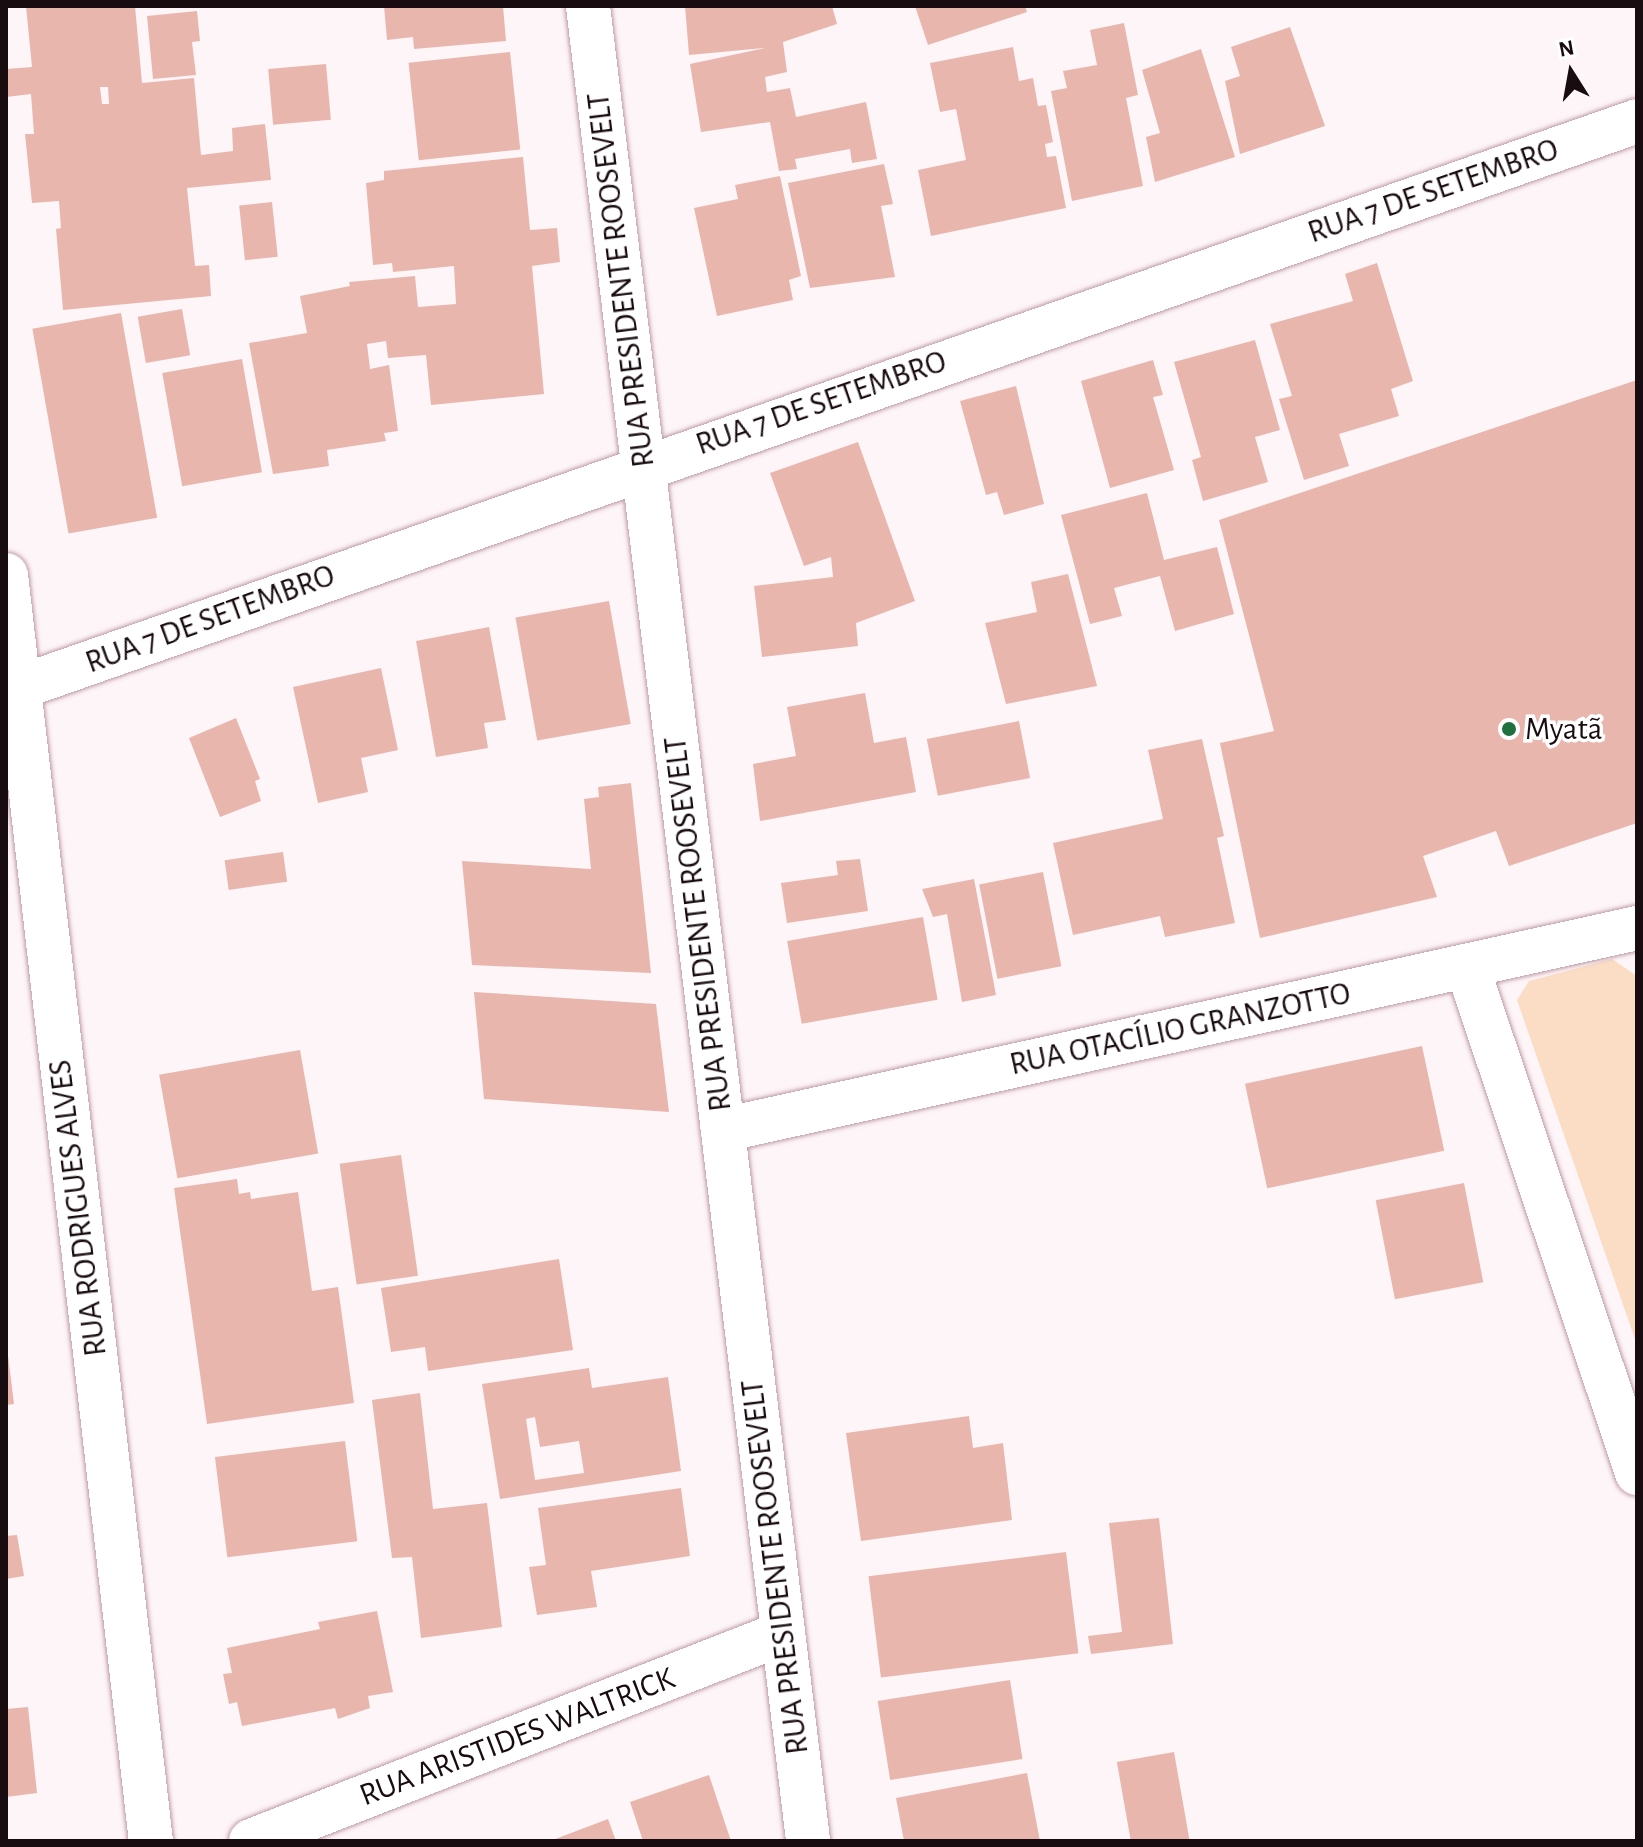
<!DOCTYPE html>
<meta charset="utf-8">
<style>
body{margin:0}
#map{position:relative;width:1643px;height:1847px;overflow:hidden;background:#fef5f8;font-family:"Alegreya Sans",sans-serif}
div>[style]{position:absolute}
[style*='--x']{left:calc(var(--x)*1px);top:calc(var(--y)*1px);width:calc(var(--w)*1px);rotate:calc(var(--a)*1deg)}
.green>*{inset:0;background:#fbddc6}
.building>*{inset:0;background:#e9b6ae;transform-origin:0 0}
.roads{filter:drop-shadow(0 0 2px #bf9aa6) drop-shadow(0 0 2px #bf9aa6)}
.minor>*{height:44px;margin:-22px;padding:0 22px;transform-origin:22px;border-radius:22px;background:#fff}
.tertiary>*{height:44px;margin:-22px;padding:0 22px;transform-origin:22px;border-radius:22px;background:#fff}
.dots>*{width:22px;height:22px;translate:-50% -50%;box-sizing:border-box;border:4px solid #fff;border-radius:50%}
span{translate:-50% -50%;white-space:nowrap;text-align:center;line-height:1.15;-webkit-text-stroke:7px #fff;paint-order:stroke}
.street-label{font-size:32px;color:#190c10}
.poi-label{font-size:32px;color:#190c10}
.left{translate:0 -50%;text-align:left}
.frame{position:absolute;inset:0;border:8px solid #190c10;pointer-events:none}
.north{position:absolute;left:1531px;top:32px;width:80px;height:80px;-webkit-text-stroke:6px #fff;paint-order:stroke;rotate:349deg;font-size:22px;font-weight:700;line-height:32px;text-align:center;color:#190c10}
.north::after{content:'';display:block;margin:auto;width:28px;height:36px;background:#190c10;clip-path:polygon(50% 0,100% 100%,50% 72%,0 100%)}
</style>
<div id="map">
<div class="green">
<i style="clip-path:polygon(1612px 959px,1637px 976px,1637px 1345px,1517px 1000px,1529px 981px)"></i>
</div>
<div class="building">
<i style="clip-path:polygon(evenodd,26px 6px,135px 6px,142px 83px,194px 78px,201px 155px,233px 151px,232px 128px,265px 124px,271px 180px,187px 188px,195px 266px,209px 265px,211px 296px,63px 310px,56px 229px,61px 228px,59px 201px,32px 203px,25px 134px,34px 134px,31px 94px,6px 97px,6px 69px,32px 67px,26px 6px,100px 87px,108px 87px,109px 104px,102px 104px,100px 87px)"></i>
<i style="clip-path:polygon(384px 6px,503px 6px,506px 41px,414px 49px,413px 37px,387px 40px)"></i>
<i style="clip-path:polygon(685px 6px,832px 6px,837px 24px,783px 42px,787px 72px,765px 77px,767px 92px,790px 88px,796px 117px,866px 102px,877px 159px,852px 163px,850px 149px,795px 159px,797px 169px,779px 171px,770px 122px,701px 132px,690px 64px,765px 48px,689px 55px)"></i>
<i style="clip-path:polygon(915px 6px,1025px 6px,1027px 12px,928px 45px)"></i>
<i style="clip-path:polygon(197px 11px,200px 41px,192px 42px,196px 75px,153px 79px,147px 16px)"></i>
<i style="clip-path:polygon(1124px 23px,1138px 95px,1126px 98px,1143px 186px,1072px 201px,1051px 91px,1067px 88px,1063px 71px,1097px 65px,1090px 30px)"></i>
<i style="clip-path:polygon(1290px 27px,1325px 126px,1240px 154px,1225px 81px,1240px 76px,1231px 47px)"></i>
<i style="clip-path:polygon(1013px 47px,1019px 81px,1033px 78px,1038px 106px,1046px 105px,1053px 142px,1045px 144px,1047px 157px,1056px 156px,1066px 208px,931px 236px,918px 170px,966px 160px,956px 109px,940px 112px,930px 63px)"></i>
<i style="clip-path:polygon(1201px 49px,1235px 157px,1155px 182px,1146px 137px,1160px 133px,1142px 70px)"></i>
<i style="left:510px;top:52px;width:98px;height:102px;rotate:84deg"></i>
<i style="left:326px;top:64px;width:56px;height:58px;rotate:85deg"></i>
<i style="clip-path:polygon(523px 157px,530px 230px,557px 228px,560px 262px,532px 266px,544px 394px,431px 405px,426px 355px,388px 358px,386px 341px,367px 344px,370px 369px,389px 365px,398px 431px,384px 433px,386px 441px,327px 450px,329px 466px,273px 474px,249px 343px,307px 333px,300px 296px,350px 286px,349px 282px,415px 276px,418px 307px,456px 304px,454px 266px,393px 272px,392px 263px,373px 265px,366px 183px,384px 180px,384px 171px)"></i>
<i style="clip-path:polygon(884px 164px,893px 204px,881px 206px,895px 277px,810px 288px,788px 183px)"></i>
<i style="clip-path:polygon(780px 176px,801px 276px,789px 280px,793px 300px,717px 316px,694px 208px,738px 199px,735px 185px)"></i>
<i style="left:272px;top:202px;width:55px;height:33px;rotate:84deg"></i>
<i style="clip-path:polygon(1377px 263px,1413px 381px,1391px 389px,1399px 416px,1339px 434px,1349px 466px,1304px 480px,1279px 399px,1292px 396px,1270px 324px,1353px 301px,1345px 274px)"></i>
<i style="left:182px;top:309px;width:47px;height:45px;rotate:80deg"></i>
<i style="left:121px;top:313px;width:208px;height:90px;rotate:80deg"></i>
<i style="clip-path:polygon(1255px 340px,1280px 430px,1255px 437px,1268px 482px,1203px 501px,1192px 460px,1201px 457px,1174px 362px)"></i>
<i style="left:242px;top:359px;width:115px;height:81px;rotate:80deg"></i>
<i style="clip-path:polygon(1153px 360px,1163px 395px,1153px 397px,1174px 470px,1110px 488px,1081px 381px)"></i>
<i style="clip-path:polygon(1637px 380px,1637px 823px,1509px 866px,1496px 831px,1423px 856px,1437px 897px,1260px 938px,1220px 743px,1274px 731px,1219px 520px)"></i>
<i style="clip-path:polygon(1016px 386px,1044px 504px,1004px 515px,997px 492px,986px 495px,960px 401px)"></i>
<i style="clip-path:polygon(858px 442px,915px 601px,856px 623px,858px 646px,762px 657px,754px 586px,833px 577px,831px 557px,804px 566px,770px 473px)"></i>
<i style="clip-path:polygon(1147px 493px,1164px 560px,1217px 547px,1234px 614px,1175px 631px,1160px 576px,1114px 588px,1122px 616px,1090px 624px,1061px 515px)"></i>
<i style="clip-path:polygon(1068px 574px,1097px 686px,1006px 704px,985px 623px,1037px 612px,1031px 582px)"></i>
<i style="left:609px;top:601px;width:125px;height:95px;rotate:80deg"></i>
<i style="clip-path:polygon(489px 627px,506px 720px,484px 723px,488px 748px,436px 757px,416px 641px)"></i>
<i style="clip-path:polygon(381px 668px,398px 750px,361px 758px,368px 792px,318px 803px,293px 687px)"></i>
<i style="clip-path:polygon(865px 693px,874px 743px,906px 737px,916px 792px,760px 821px,753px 764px,796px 756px,787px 707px)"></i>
<i style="clip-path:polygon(236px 718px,260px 779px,255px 781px,261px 801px,220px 817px,189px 738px)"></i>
<i style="left:1019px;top:721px;width:58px;height:94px;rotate:79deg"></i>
<i style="clip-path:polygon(1202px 739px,1224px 836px,1217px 838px,1235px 923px,1165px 937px,1160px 916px,1073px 935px,1053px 843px,1163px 819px,1148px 750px)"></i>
<i style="clip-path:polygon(631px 783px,651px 973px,472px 965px,462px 861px,591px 869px,584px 799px,599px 797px,598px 787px)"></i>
<i style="left:283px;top:852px;width:30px;height:59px;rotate:82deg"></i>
<i style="clip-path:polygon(860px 859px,868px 911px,787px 923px,781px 883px,838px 875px,836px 861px)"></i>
<i style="left:1043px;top:872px;width:96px;height:65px;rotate:79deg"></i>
<i style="clip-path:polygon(974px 879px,996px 995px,962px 1002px,947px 914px,933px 917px,922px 889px)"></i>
<i style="left:923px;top:917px;width:84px;height:138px;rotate:80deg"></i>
<i style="clip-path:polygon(474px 992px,656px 1004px,669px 1112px,484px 1099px)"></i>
<i style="left:1422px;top:1046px;width:107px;height:181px;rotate:78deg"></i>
<i style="left:300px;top:1050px;width:105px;height:143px;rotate:80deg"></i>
<i style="left:401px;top:1155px;width:122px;height:62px;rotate:82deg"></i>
<i style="clip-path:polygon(237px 1179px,239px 1194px,250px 1192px,251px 1199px,298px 1192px,312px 1291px,338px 1287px,354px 1403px,207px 1424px,174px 1188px)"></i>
<i style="left:1464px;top:1183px;width:101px;height:90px;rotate:79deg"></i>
<i style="clip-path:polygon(559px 1259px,573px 1350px,428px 1371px,425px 1347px,391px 1352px,381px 1288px)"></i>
<i style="clip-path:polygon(6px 1339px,14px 1404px,6px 1405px)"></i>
<i style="clip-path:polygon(evenodd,589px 1368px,592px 1388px,668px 1377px,681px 1471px,500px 1499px,482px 1384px,589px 1368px,535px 1417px,540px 1447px,579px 1441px,584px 1473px,535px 1480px,526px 1419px,535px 1417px)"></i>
<i style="clip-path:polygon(420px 1393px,433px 1509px,487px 1503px,502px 1627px,421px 1638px,412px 1557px,392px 1558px,372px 1400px)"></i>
<i style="clip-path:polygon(969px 1416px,973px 1448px,1003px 1443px,1012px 1520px,861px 1541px,846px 1433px)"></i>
<i style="left:345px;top:1441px;width:101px;height:131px;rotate:83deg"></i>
<i style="clip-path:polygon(681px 1488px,690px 1556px,591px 1571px,597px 1607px,537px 1615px,529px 1567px,546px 1565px,538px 1508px)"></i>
<i style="clip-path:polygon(1159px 1518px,1173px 1644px,1091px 1654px,1088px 1636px,1122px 1632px,1109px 1523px)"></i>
<i style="clip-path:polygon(17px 1535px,24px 1576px,6px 1579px,6px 1536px)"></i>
<i style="left:1066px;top:1552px;width:102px;height:199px;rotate:83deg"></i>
<i style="clip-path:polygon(377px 1611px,393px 1692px,368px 1696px,370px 1708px,338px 1719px,335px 1708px,242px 1726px,237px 1702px,229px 1704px,223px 1674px,232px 1673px,227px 1648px,320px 1629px,318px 1622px)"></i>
<i style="left:1010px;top:1680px;width:80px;height:134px;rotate:81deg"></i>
<i style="clip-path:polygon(28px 1707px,37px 1793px,6px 1797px,6px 1709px)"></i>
<i style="left:1174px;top:1752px;width:90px;height:58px;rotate:80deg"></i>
<i style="clip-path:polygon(1027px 1773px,1040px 1841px,904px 1841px,896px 1798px)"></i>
<i style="clip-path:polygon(709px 1775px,731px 1841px,643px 1841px,630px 1802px)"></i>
<i style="clip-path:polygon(608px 1819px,616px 1841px,550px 1841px)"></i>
</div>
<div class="roads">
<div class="minor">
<i style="--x:588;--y:6;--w:1848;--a:83.16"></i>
<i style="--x:6;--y:575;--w:1274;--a:83.47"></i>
<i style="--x:1467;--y:966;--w:535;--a:71.46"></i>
<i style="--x:723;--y:1130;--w:936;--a:-12.46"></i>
<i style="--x:251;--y:1841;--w:571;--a:-21.35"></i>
</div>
<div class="tertiary">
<i style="--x:6;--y:692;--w:1728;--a:-19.29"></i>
</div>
</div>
<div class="dots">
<i style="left:1509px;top:729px;background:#206f3f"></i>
</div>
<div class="street-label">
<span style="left:1433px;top:191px;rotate:-19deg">RUA 7 DE SETEMBRO</span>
<span style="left:621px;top:280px;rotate:-97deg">RUA PRESIDENTE ROOSEVELT</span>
<span style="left:821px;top:403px;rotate:-19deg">RUA 7 DE SETEMBRO</span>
<span style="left:210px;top:619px;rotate:-20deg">RUA 7 DE SETEMBRO</span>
<span style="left:698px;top:924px;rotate:-97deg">RUA PRESIDENTE ROOSEVELT</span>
<span style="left:1180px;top:1029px;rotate:-12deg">RUA OTACÍLIO GRANZOTTO</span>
<span style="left:78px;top:1208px;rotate:-97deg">RUA RODRIGUES ALVES</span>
<span style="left:775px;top:1567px;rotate:-97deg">RUA PRESIDENTE ROOSEVELT</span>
<span style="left:517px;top:1737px;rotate:-21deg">RUA ARISTIDES WALTRICK</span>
</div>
<div class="poi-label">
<span class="left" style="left:1525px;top:729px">Myatã</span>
</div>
<div class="frame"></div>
<div class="north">N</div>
</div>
